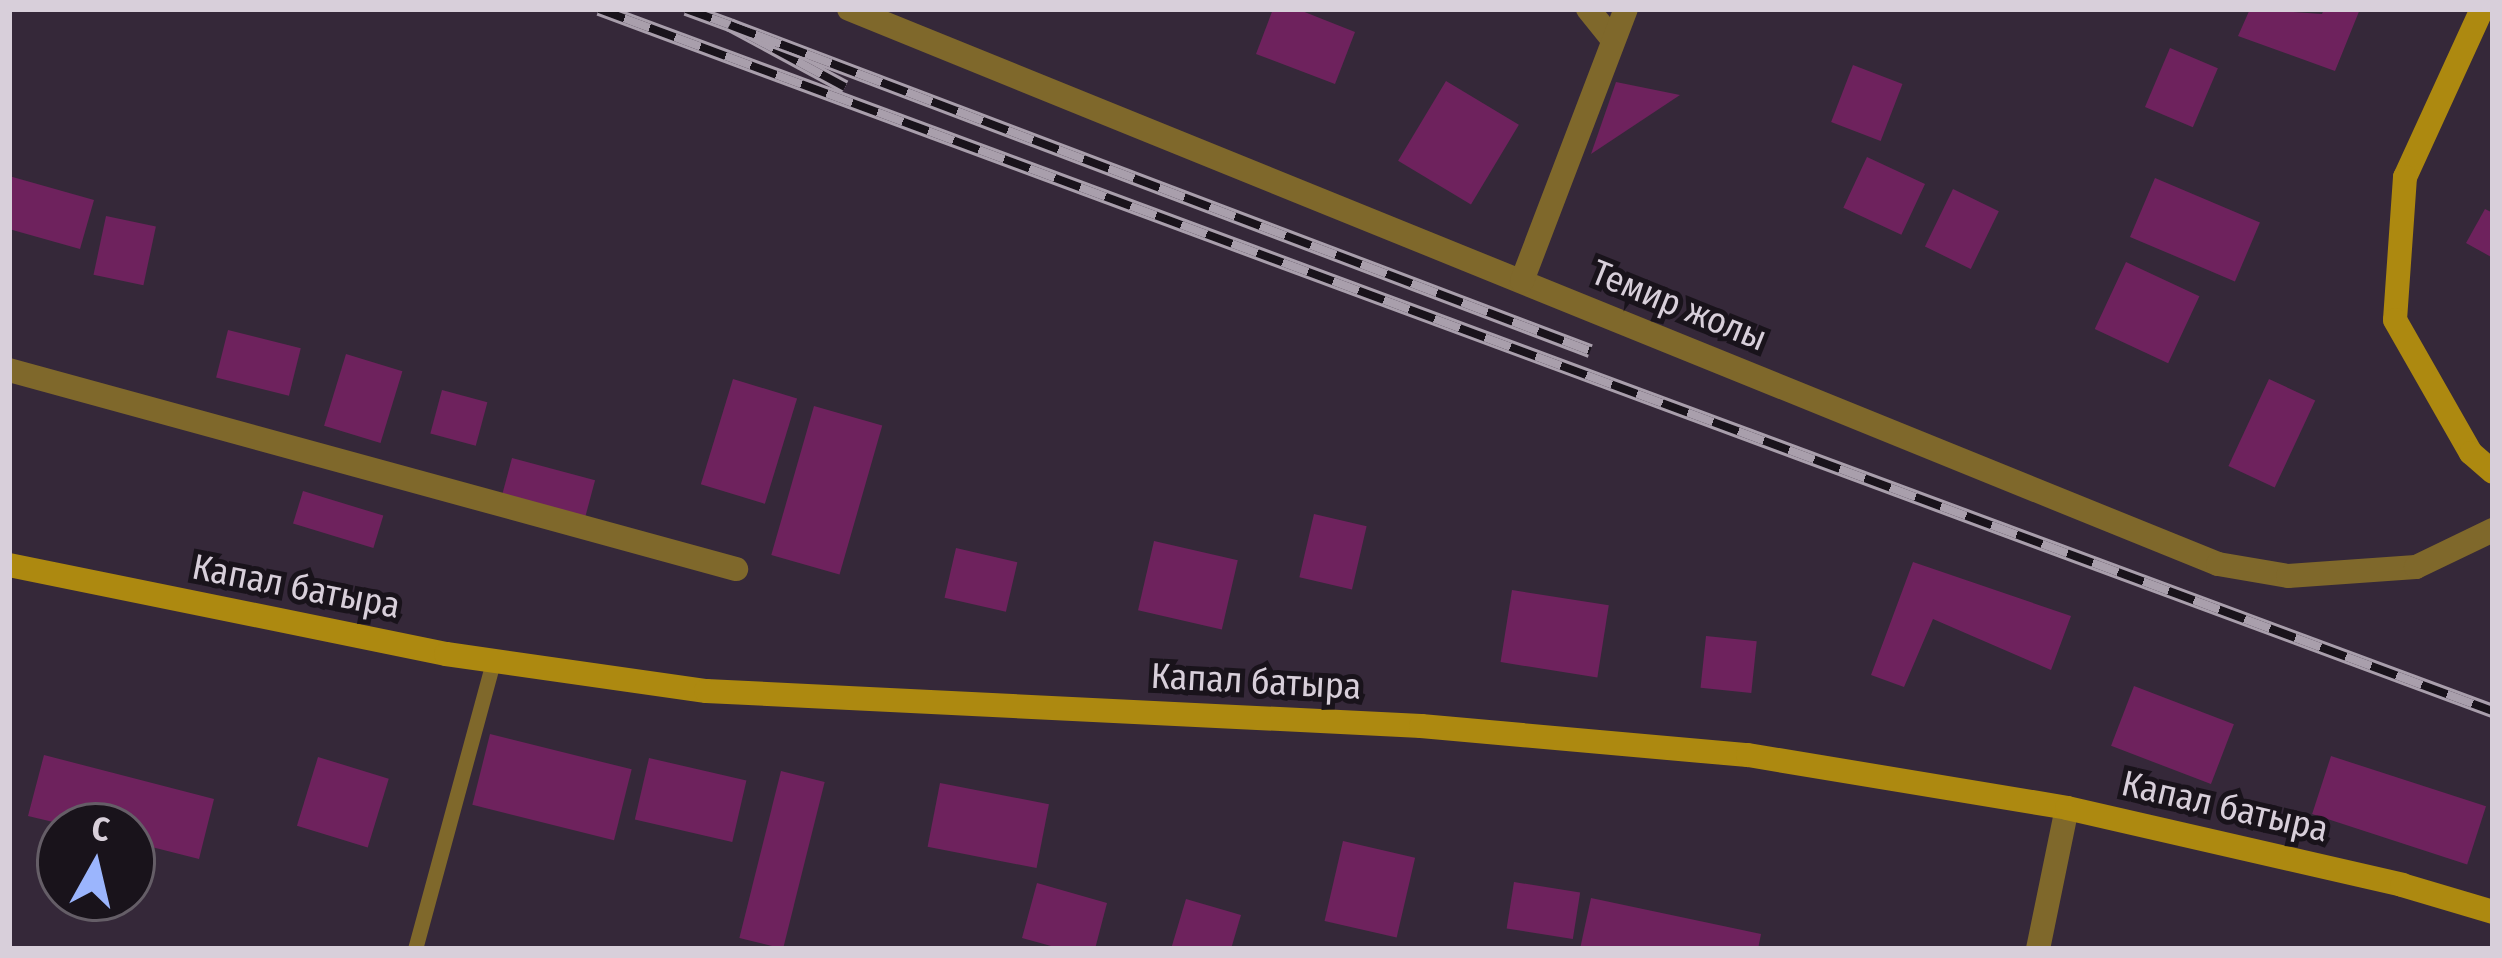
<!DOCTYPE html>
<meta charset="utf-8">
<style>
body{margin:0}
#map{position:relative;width:2502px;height:958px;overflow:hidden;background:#352839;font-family:"Fira Sans Condensed",sans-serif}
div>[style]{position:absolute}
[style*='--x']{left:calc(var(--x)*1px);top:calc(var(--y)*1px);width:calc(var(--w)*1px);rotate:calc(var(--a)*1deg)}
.building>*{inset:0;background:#6e225d;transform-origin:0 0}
.service>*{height:15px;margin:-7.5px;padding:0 7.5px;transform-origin:7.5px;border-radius:7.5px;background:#7f682b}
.minor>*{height:24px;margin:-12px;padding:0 12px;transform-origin:12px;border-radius:12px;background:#7f682b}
.secondary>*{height:24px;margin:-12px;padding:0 12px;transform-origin:12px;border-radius:12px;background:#ad8910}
.rail>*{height:14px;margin-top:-7px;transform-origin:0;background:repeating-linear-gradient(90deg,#19131b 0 27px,#a99fac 0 54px);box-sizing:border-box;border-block:3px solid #a99fac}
span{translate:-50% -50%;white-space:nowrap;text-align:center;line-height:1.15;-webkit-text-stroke:10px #19131b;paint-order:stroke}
.street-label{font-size:36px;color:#d8cfda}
.frame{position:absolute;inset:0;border:12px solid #d8cfda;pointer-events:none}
.north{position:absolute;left:36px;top:802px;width:120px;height:120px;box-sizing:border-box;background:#19131b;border:3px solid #655e67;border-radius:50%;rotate:8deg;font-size:33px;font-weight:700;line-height:48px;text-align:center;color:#d8cfda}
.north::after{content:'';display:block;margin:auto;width:42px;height:54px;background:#9bb5fd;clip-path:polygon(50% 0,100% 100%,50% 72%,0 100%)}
</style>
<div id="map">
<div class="building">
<i style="clip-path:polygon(1273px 9px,1297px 9px,1355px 32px,1335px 84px,1256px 54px)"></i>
<i style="clip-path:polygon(2250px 9px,2322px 14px,2324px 9px,2360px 9px,2335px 71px,2238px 36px)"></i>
<i style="left:2170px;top:48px;width:52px;height:64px;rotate:23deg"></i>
<i style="left:1853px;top:65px;width:53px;height:61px;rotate:21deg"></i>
<i style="left:1446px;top:81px;width:85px;height:93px;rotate:31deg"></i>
<i style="clip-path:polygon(1616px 82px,1680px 95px,1591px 154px)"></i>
<i style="left:1867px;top:157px;width:64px;height:56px;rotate:25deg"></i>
<i style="clip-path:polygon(9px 176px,94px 200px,80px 249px,9px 229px)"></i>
<i style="left:2155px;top:178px;width:114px;height:64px;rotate:23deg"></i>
<i style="left:1953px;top:189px;width:51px;height:64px;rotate:26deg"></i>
<i style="clip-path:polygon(2485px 209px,2493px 213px,2493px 258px,2466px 243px)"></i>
<i style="left:106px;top:216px;width:51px;height:60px;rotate:12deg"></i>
<i style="left:2126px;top:262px;width:81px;height:74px;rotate:25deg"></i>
<i style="left:228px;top:330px;width:75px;height:49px;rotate:14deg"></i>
<i style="left:346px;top:354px;width:59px;height:75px;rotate:17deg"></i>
<i style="left:733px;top:379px;width:67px;height:110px;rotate:17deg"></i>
<i style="left:2269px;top:379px;width:51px;height:96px;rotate:25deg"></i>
<i style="left:442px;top:390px;width:47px;height:45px;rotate:15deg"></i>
<i style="left:814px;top:406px;width:71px;height:155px;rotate:16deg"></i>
<i style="left:512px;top:458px;width:86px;height:39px;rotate:15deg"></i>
<i style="left:303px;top:491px;width:84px;height:34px;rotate:17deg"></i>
<i style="left:1314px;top:514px;width:54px;height:65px;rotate:13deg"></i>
<i style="left:1154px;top:541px;width:86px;height:71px;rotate:13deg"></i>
<i style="left:956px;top:548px;width:63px;height:51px;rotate:13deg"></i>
<i style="clip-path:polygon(1913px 562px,2071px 616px,2051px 670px,1933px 619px,1904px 687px,1871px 675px)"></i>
<i style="left:1512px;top:590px;width:98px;height:73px;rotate:9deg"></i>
<i style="left:1706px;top:636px;width:51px;height:52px;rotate:6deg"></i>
<i style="left:2134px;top:686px;width:107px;height:64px;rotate:21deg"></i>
<i style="left:490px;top:734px;width:146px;height:73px;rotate:14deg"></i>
<i style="clip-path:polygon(44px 755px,214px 799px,199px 859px,132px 842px,132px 826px,70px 826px,28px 816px)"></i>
<i style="left:2331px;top:756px;width:163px;height:61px;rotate:18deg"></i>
<i style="left:318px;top:757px;width:74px;height:72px;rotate:17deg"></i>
<i style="left:649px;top:758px;width:100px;height:63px;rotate:13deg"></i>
<i style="left:781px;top:771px;width:45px;height:172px;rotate:14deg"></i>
<i style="left:940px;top:783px;width:111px;height:65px;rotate:11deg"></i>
<i style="left:1343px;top:841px;width:74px;height:82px;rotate:13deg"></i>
<i style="left:1514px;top:882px;width:67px;height:47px;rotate:9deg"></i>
<i style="clip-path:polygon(1037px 883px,1107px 903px,1095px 949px,1062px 949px,1022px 938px)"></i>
<i style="clip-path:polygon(1591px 898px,1761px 934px,1758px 949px,1580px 949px)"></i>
<i style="clip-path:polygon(1186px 899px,1241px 915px,1231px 949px,1171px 949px)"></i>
</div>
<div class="service">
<i style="--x:415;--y:949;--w:298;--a:-74.8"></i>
</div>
<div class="minor">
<i style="--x:849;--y:9;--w:1477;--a:22.07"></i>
<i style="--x:2218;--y:564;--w:71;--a:9.7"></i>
<i style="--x:2288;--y:576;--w:128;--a:-4"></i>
<i style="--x:2416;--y:567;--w:85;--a:-25.7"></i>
<i style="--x:1588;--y:9;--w:40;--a:51"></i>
<i style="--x:1522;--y:281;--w:291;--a:-69.1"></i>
<i style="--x:9;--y:370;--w:754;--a:15.31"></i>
<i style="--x:2038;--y:949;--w:144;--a:-78.4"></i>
</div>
<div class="secondary">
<i style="--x:2482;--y:9;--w:185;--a:114.6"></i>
<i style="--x:2405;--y:177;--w:143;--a:94"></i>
<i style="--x:2395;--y:320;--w:153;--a:60.3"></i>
<i style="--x:2471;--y:453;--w:29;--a:41"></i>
<i style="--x:9;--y:565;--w:446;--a:11.5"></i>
<i style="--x:446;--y:654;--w:263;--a:8.1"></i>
<i style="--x:706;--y:691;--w:716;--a:2.8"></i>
<i style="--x:1421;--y:726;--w:328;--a:5.1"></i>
<i style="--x:1748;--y:755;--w:323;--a:9.4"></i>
<i style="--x:2067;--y:808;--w:344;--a:12.9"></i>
<i style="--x:2402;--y:885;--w:95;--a:16.5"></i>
</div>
<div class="rail">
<i style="--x:599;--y:9;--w:2020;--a:20.34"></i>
<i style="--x:686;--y:9;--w:47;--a:20"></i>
<i style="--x:845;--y:87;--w:131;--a:-151.7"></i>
<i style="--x:730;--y:25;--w:920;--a:20.76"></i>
</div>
<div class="street-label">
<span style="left:1679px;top:306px;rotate:22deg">Темир жолы</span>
<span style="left:296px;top:587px;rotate:11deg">Капал батыра</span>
<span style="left:1256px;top:682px;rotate:3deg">Капал батыра</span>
<span style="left:2225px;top:807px;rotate:13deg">Капал батыра</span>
</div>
<div class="frame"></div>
<div class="north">С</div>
</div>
